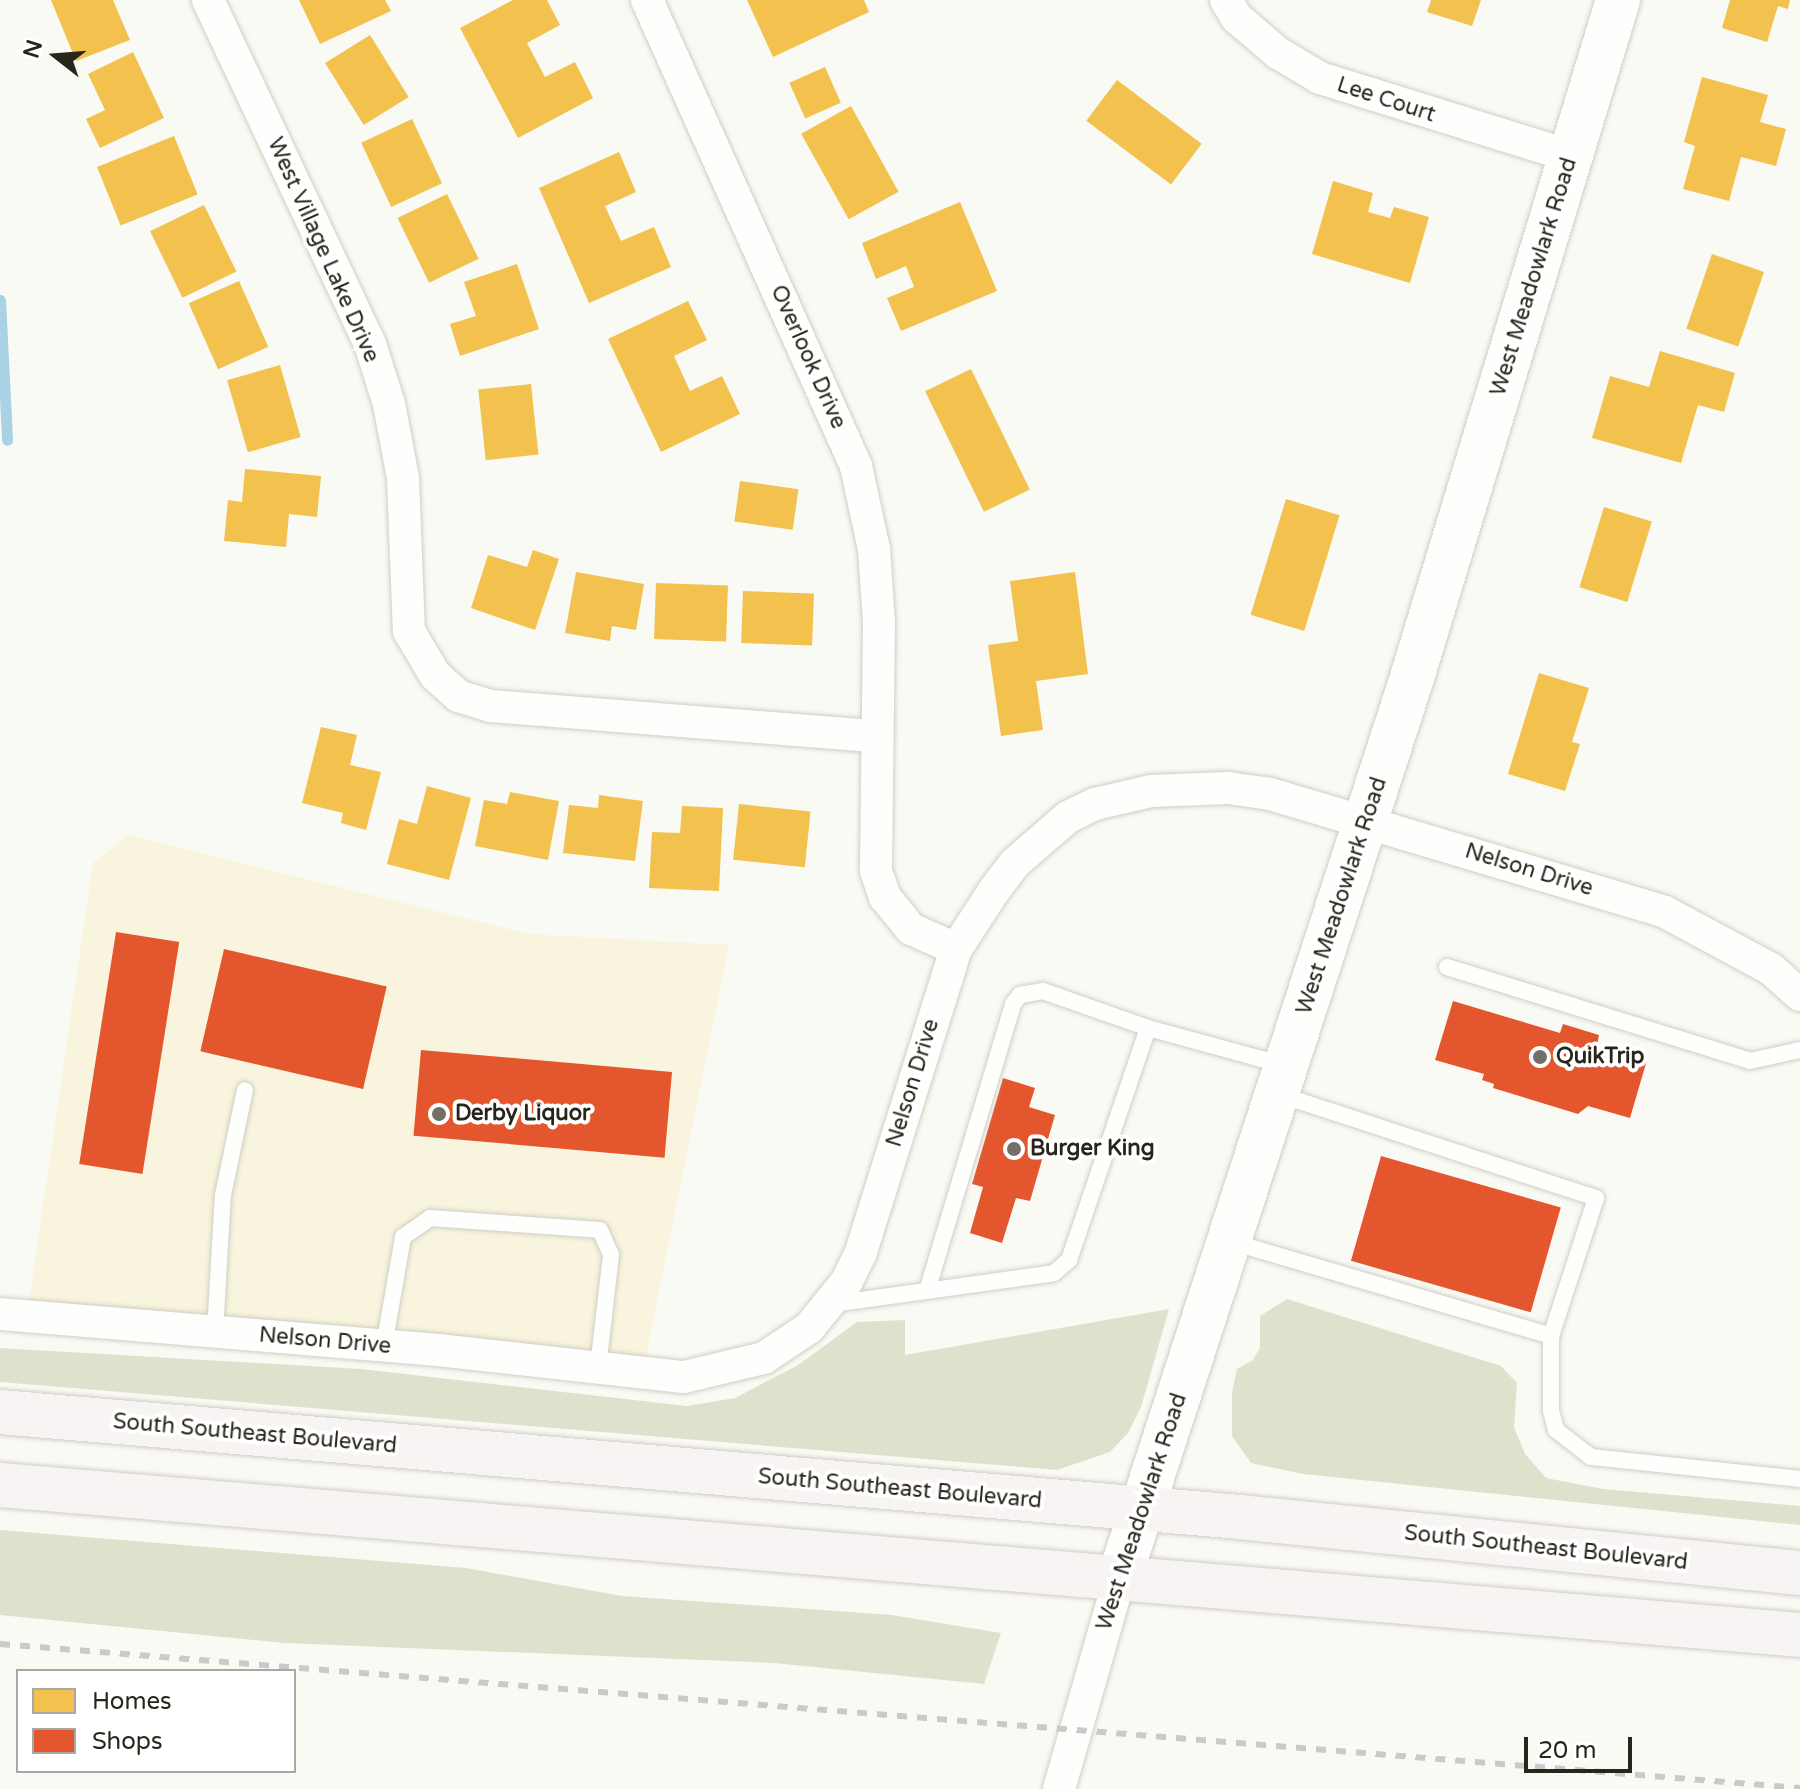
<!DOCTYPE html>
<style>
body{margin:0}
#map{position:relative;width:1800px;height:1789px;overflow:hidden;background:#fafaf4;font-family:"Varela Round",sans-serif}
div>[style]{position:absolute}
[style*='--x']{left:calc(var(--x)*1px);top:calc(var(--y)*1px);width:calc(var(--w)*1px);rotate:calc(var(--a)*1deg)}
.built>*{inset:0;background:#f8f4dd}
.green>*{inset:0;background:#dde2cd}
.homes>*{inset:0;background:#f2c14e;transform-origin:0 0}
.shops>*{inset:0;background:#e4572e;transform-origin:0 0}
.stream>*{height:11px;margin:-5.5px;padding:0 5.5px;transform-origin:5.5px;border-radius:5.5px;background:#a9d3e5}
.roads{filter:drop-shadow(0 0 2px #cfcec6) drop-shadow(0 0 2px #cfcec6)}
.lane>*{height:16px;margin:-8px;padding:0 8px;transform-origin:8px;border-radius:8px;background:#fefefd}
.street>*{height:32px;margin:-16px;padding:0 16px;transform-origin:16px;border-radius:16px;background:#fefefd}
.secondary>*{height:44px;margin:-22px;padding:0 22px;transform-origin:22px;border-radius:22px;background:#fefefd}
.primary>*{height:44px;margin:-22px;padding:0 22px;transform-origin:22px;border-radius:22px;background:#f8f4f3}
.rail>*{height:6px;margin-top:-3px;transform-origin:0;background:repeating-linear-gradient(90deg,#cacac8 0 10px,transparent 0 20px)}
.dots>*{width:22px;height:22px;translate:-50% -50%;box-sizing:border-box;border:4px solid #fff;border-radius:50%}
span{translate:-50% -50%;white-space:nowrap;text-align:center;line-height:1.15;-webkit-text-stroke:8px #fff;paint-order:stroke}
.street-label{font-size:22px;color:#28261b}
.poi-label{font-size:22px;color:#28261b;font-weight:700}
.left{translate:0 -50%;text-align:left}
.legend{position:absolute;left:16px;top:1669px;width:280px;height:104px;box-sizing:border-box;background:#fff;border:2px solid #a9a8a4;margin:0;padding:10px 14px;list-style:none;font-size:24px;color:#28261b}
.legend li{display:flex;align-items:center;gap:16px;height:40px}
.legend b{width:40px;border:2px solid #a9a8a4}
.north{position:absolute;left:16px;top:16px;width:80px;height:80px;-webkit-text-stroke:6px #fff;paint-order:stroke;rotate:287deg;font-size:22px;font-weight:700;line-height:32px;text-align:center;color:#28261b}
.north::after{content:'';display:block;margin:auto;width:28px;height:36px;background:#28261b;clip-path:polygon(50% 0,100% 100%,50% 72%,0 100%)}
.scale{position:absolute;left:1524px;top:1737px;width:108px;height:36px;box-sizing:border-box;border:4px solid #28261b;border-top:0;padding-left:10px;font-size:24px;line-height:28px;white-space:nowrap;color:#28261b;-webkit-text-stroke:6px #fff;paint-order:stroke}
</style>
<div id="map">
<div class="built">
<i style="clip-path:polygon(129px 835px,529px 934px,729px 945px,642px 1375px,27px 1316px,93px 863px)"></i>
</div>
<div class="green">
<i style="clip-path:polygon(1287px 1299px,1501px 1366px,1517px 1383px,1514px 1427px,1525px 1454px,1546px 1478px,1603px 1489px,1800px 1506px,1800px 1525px,1303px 1474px,1251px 1463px,1232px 1436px,1232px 1392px,1237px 1369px,1253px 1360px,1260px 1348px,1260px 1316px)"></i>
<i style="clip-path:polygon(1169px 1309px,1141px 1407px,1128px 1433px,1110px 1452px,1057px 1470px,0 1382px,0 1348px,361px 1369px,687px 1406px,735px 1398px,798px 1365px,857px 1322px,905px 1320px,905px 1355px)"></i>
<i style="clip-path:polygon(0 1530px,466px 1568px,622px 1596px,892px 1615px,1001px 1633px,984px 1684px,774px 1663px,285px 1643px,0 1615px)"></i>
</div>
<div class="homes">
<i style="clip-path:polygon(51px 0,113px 0,130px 40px,76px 61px)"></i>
<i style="clip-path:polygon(299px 0,385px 0,391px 11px,320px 44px)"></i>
<i style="clip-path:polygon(513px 0,547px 0,560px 25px,527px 43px,545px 77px,575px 62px,593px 98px,518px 138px,460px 28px)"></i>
<i style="clip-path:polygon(747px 0,864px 0,869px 12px,773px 57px)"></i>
<i style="clip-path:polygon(1431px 0,1481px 0,1472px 26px,1427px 12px)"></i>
<i style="clip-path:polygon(1730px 0,1790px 0,1788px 9px,1778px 6px,1767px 42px,1722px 28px)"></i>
<i style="left:370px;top:35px;width:73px;height:53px;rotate:58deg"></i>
<i style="clip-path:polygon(133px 52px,164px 118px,100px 148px,86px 119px,105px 110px,88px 74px)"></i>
<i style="left:825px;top:67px;width:39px;height:39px;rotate:66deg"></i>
<i style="clip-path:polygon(1702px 77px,1768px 95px,1760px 122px,1786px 129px,1776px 166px,1741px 157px,1729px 201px,1683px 189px,1695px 146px,1684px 142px)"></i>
<i style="left:1117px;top:80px;width:106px;height:51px;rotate:37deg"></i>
<i style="left:851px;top:106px;width:98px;height:57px;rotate:61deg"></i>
<i style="left:412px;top:119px;width:71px;height:56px;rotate:65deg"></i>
<i style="left:174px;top:136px;width:63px;height:83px;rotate:68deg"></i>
<i style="clip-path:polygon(619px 152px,636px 192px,605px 206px,621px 241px,654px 227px,671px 267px,589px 303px,539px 188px)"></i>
<i style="clip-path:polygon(1333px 181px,1373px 193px,1368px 212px,1390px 218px,1394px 207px,1429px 217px,1410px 283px,1312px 254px)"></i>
<i style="left:447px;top:194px;width:72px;height:55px;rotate:64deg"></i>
<i style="clip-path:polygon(960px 202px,997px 291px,901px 331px,887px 298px,914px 287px,906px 266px,876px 279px,862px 243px)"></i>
<i style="left:204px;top:205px;width:74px;height:60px;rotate:64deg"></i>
<i style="left:1712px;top:254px;width:55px;height:79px;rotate:19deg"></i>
<i style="clip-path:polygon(517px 264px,539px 329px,460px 356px,450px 324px,476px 316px,464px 282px)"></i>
<i style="left:239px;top:281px;width:72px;height:55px;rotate:66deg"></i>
<i style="clip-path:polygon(688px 301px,707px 340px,674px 356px,690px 391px,722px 376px,740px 414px,661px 452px,608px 339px)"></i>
<i style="clip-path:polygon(1660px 351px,1735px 373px,1724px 412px,1698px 405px,1681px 463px,1592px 438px,1610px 376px,1649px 387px)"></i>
<i style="left:280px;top:365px;width:75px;height:55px;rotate:74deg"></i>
<i style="left:971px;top:369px;width:134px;height:51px;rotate:64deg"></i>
<i style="left:531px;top:384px;width:71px;height:53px;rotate:84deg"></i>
<i style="clip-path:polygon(245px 469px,321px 476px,317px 517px,289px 514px,286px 547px,224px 541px,228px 500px,242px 502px)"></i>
<i style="left:740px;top:481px;width:59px;height:41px;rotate:8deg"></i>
<i style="left:1286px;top:499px;width:56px;height:121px;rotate:17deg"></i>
<i style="left:1604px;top:507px;width:50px;height:84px;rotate:17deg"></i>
<i style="clip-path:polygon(533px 550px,559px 559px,535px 630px,471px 608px,488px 555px,527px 567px)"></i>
<i style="clip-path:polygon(576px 572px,644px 584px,636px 630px,612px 626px,610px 641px,565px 633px)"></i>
<i style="clip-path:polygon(1075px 572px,1088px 674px,1036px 681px,1043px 730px,1001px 736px,988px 645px,1018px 641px,1010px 581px)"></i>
<i style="left:656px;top:583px;width:72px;height:56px;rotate:2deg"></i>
<i style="left:743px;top:591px;width:71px;height:52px;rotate:2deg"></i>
<i style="clip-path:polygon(1539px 673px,1589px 688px,1572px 742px,1580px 744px,1565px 791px,1508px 774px)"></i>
<i style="clip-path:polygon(321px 727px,357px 735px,350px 765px,381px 772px,366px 830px,341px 823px,343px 813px,302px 803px)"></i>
<i style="clip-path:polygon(427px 786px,471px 798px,449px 880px,387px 864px,399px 819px,417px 824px)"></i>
<i style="clip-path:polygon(510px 792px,559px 801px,548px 860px,475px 846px,484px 800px,507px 804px)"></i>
<i style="clip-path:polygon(599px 795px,643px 801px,635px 861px,563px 853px,569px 805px,598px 808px)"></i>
<i style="left:739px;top:804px;width:72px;height:56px;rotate:6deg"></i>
<i style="clip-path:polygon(682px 806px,723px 808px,719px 891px,649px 888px,652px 832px,680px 833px)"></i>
</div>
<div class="shops">
<i style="left:116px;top:932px;width:64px;height:235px;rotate:9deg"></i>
<i style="left:224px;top:949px;width:167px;height:105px;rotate:13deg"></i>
<i style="clip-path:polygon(1453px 1001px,1560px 1033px,1563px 1024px,1599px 1035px,1597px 1045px,1647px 1060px,1630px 1118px,1588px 1106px,1578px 1114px,1493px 1088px,1494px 1084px,1482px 1080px,1484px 1074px,1435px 1060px)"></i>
<i style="left:421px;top:1050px;width:252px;height:86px;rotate:5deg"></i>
<i style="clip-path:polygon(1003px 1078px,1035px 1088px,1029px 1107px,1055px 1115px,1030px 1201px,1016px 1198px,1002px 1243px,970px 1233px,983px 1187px,972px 1184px)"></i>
<i style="left:1381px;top:1156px;width:187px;height:109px;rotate:16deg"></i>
</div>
<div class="stream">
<i style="--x:0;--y:300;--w:140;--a:87.1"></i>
</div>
<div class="roads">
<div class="lane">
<i style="--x:1447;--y:967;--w:317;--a:17.2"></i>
<i style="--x:1750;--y:1061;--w:51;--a:-12.4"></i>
<i style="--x:1232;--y:1242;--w:333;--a:16.4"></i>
<i style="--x:1551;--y:1336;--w:145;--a:-71.9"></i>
<i style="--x:1596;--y:1198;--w:335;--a:-161.9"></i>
<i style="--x:927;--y:1291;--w:300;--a:-73.3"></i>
<i style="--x:1013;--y:1004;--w:11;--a:-52"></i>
<i style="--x:1020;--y:995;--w:23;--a:-10"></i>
<i style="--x:1043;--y:991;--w:111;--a:19.4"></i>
<i style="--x:832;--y:1304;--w:224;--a:-7.9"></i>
<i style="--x:1054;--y:1273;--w:20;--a:-41"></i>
<i style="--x:1069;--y:1260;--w:245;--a:-71.2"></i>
<i style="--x:1148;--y:1028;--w:140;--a:15.3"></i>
<i style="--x:215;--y:1332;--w:137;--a:-86.7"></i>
<i style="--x:223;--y:1195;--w:107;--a:-78.2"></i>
<i style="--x:1551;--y:1336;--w:75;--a:90"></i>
<i style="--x:1551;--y:1411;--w:20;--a:75"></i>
<i style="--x:1556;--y:1430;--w:44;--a:37.6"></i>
<i style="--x:1591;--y:1457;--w:210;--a:6"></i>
<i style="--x:384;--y:1346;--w:111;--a:-80.1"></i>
<i style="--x:403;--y:1237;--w:33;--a:-35"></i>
<i style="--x:430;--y:1218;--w:170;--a:4"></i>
<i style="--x:600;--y:1230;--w:27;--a:66"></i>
<i style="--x:611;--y:1255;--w:113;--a:96.6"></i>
</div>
<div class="street">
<i style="--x:208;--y:0;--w:380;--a:64.8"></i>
<i style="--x:370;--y:344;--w:63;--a:72.4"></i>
<i style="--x:389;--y:404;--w:75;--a:79.3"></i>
<i style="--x:403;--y:478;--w:153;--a:87.8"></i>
<i style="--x:409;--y:631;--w:51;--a:59.4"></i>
<i style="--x:435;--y:675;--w:31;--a:42"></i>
<i style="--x:458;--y:696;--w:34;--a:17"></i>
<i style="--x:491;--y:706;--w:386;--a:4.5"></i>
<i style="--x:647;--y:0;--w:511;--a:65.84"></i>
<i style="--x:856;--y:466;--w:85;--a:77.8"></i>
<i style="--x:874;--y:549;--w:73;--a:86.1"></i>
<i style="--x:879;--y:622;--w:249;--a:90.7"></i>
<i style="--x:876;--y:871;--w:28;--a:71"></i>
<i style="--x:885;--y:897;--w:41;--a:50.9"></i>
<i style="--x:911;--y:929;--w:49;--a:24"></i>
<i style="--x:1226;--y:0;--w:21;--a:59"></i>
<i style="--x:1237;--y:18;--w:54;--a:40.5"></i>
<i style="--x:1278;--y:53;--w:49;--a:30.8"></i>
<i style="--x:1320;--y:78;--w:263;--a:17.3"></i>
<i style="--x:0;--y:1314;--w:439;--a:4.7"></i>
<i style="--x:438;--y:1350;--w:247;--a:6.3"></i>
<i style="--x:684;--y:1377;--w:82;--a:-13.4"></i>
<i style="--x:764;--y:1358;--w:54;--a:-33.7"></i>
<i style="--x:809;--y:1328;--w:60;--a:-51"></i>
<i style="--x:847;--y:1281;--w:32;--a:-64"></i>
<i style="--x:861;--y:1252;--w:318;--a:-72.6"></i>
<i style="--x:956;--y:949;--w:68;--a:-57"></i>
<i style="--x:993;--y:892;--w:36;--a:-53"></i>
<i style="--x:1015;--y:863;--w:70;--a:-41"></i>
<i style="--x:1068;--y:817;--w:30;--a:-26"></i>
<i style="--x:1095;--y:804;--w:57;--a:-13.1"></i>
<i style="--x:1151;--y:791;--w:77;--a:-2.2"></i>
<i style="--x:1228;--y:788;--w:42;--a:8.1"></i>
<i style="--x:1270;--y:794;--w:412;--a:16.6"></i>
<i style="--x:1665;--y:912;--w:120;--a:28.3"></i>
<i style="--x:1771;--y:969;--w:39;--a:42"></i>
<i style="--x:1059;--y:1789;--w:222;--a:-74"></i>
</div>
<div class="secondary">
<i style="--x:1120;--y:1576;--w:941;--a:-71.99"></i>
<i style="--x:1411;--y:681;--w:712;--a:-73.09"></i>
</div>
<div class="primary">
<i style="--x:0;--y:1412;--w:1243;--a:4.84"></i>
<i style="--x:1239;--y:1517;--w:564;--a:5.7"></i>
<i style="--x:0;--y:1485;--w:1806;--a:4.76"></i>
</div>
</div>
<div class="rail">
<i style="--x:0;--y:1644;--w:1806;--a:4.57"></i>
</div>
<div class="dots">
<i style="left:1540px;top:1057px;background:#727067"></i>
<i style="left:439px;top:1114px;background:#727067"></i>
<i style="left:1014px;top:1149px;background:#727067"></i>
</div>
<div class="street-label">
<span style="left:1386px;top:100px;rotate:18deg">Lee Court</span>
<span style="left:323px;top:250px;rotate:66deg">West Village Lake Drive</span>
<span style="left:1534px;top:277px;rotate:-73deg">West Meadowlark Road</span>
<span style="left:808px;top:357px;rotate:66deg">Overlook Drive</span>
<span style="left:1529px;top:870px;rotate:17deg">Nelson Drive</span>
<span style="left:1342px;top:896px;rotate:-72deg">West Meadowlark Road</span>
<span style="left:913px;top:1083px;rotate:-73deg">Nelson Drive</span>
<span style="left:325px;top:1341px;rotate:5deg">Nelson Drive</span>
<span style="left:255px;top:1434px;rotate:5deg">South Southeast Boulevard</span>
<span style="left:900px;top:1489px;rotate:5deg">South Southeast Boulevard</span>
<span style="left:1142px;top:1512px;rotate:-72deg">West Meadowlark Road</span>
<span style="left:1546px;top:1548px;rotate:6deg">South Southeast Boulevard</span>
</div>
<div class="poi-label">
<span class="left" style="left:1556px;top:1057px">QuikTrip</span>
<span class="left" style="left:455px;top:1114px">Derby Liquor</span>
<span class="left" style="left:1030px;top:1149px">Burger King</span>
</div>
<ul class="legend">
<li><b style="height:22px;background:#f2c14e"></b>Homes</li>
<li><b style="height:22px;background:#e4572e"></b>Shops</li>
</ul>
<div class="north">N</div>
<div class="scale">20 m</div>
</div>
